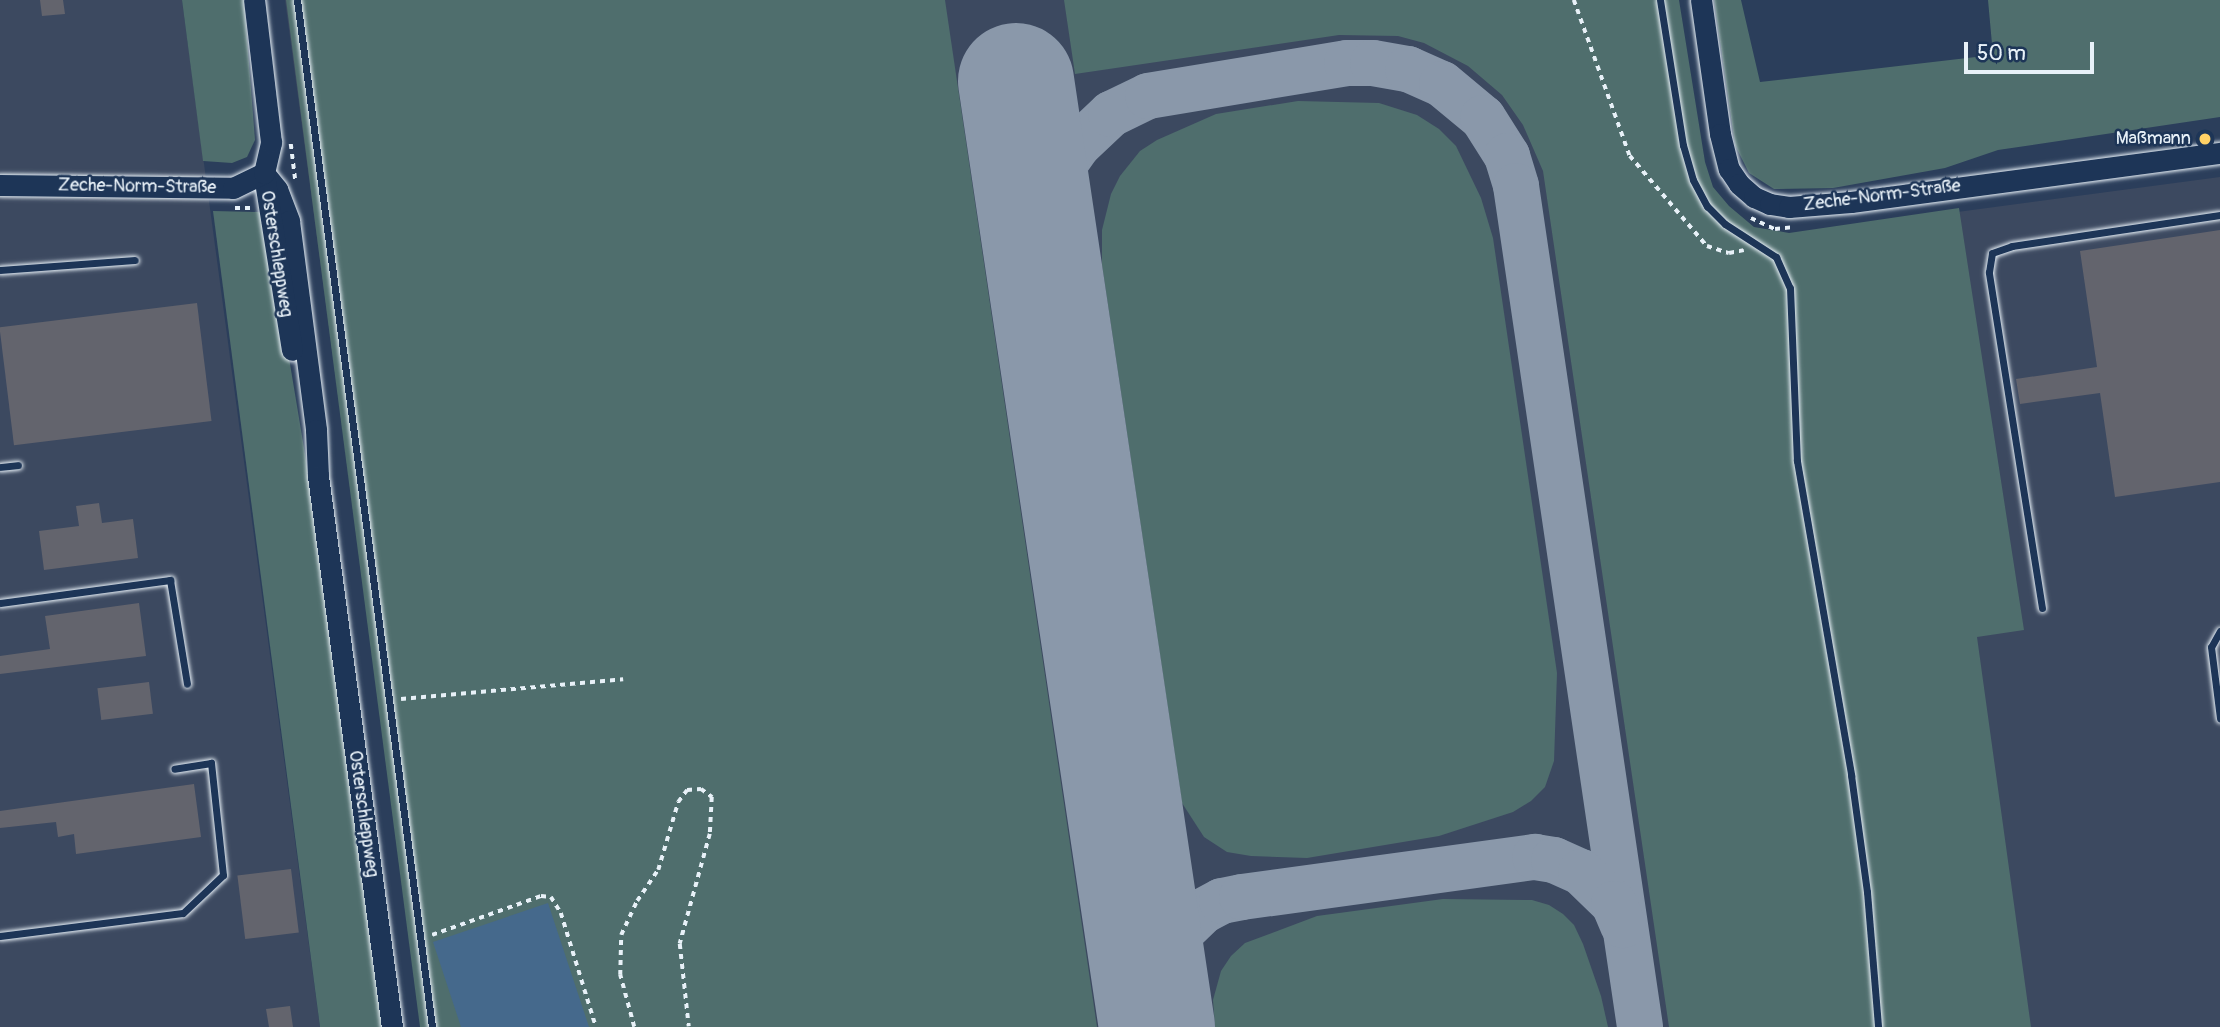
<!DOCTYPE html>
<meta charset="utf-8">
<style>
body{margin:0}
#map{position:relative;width:2220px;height:1027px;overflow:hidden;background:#2b3e5b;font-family:Pangolin,sans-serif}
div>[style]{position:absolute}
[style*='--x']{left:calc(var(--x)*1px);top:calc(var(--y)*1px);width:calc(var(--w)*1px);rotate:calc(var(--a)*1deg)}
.built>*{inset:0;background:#3c4960}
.green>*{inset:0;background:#4f6e6d}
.water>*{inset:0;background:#45698c}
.taxiway>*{height:46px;margin:-23px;padding:0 23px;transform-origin:23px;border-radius:23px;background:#8a98aa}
.runway>*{height:116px;margin:-58px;padding:0 58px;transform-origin:58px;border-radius:58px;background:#8a98aa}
.building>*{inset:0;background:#63646d;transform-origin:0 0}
.path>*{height:3.5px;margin-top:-1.75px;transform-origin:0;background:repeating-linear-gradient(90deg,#e8f1f8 0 5px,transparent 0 10px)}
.roads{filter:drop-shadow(0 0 2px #e8f1f8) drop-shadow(0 0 2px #e8f1f8)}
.lane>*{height:7px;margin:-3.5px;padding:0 3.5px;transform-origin:3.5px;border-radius:3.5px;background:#1d3557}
.secondary>*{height:21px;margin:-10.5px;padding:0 10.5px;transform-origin:10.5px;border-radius:10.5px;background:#1d3557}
.dots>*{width:19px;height:19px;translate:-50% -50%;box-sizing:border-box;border:4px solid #1d3557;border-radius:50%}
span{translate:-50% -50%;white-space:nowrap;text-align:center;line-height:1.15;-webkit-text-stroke:5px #1d3557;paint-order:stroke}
.poi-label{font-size:18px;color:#e8f1f8}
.right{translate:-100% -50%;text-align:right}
.street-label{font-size:18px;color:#e8f1f8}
.scale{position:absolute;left:1964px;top:42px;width:130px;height:32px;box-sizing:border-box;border:4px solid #e8f1f8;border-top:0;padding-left:9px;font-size:21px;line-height:24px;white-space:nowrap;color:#e8f1f8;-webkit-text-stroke:5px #1d3557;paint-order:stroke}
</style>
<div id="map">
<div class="built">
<i style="clip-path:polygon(0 0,182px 0,320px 1027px,0 1027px)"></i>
<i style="clip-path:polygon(285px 0,1666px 0,1713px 204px,1771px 237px,2220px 177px,2220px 1027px,423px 1027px)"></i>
</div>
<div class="green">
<i style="clip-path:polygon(182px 0,244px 0,255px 140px,247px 157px,232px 163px,203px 161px)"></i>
<i style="clip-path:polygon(286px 0,945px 0,1097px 1027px,420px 1027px)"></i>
<i style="clip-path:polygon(1064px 0,1679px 0,1705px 162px,1713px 187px,1729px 206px,1754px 227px,1789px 233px,1959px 208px,2024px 630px,1977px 637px,2031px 1027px,1669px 1027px,1543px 171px,1523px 125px,1502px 95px,1468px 66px,1424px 43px,1398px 36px,1339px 35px,1075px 74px)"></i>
<i style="clip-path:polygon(1714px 0,1741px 0,1760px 82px,1993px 55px,1988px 0,2220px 0,2220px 117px,1998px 150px,1945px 168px,1833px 188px,1774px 189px,1749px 173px,1735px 145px)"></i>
<i style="clip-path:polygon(1298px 101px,1379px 103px,1417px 115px,1439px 129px,1456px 146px,1481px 198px,1493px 238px,1557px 673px,1554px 761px,1545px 787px,1531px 801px,1513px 812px,1439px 836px,1307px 858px,1251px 856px,1227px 852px,1204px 837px,1182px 803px,1102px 265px,1102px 230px,1111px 194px,1120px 176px,1140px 151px,1157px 140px,1216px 114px)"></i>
<i style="clip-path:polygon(213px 211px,260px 212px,267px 226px,315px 514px,383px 1027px,320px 1027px)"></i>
<i style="clip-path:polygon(1443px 899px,1532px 900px,1549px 905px,1563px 914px,1574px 925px,1583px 944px,1601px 996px,1608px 1027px,1215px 1027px,1213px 1000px,1221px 971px,1231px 956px,1245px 943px,1317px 916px)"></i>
</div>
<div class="water">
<i style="clip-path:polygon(548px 903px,589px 1027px,461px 1027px,433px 942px)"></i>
</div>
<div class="taxiway">
<i style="--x:1044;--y:265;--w:44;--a:-88.7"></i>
<i style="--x:1045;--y:221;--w:44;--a:-74.1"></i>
<i style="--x:1057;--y:179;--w:19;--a:-62"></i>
<i style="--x:1066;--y:162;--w:19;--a:-55"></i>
<i style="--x:1077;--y:146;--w:47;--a:-43.3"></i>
<i style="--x:1111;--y:114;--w:41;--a:-25.9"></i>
<i style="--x:1148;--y:96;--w:202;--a:-9.4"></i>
<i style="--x:1347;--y:63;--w:26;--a:0"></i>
<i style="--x:1373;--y:63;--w:36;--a:10"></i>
<i style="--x:1408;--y:69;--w:37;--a:24"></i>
<i style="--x:1442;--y:84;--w:53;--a:39.7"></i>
<i style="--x:1483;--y:118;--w:45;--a:57.7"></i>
<i style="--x:1507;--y:156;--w:31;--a:73"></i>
<i style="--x:1516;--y:186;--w:850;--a:81.61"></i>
<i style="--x:1157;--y:1027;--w:49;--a:-90"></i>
<i style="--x:1157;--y:978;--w:44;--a:-65.8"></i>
<i style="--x:1175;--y:938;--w:39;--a:-44"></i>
<i style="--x:1203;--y:911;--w:21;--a:-28"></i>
<i style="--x:1222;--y:901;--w:20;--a:-11"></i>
<i style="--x:1242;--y:897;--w:296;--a:-7.8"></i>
<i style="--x:1535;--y:857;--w:19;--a:9"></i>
<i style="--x:1554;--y:860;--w:30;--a:24"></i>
<i style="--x:1581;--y:872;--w:46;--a:44.1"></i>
<i style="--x:1614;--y:904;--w:23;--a:67"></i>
</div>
<div class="runway">
<i style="--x:1016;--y:81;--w:956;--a:81.52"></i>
</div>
<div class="building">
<i style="clip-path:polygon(40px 0,63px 0,65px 14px,42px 16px)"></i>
<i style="clip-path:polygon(2220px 230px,2220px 482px,2115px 497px,2100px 393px,2020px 404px,2016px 379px,2097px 367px,2080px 251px)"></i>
<i style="left:197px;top:303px;width:119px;height:199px;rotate:83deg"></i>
<i style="clip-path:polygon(99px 503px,102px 523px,133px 519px,138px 558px,44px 570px,39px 531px,79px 526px,76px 506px)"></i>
<i style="clip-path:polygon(139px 603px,146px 656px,0 674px,0 656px,50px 649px,45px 616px)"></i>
<i style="left:149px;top:682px;width:32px;height:52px;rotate:83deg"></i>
<i style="clip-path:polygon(194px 784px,201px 837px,76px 854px,74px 834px,58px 837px,56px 822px,0 828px,0 811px)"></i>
<i style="left:291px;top:869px;width:64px;height:54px;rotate:83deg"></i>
<i style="clip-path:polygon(290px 1006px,293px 1027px,269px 1027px,266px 1009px)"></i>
</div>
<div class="path">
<i style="--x:1574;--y:0;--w:166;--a:70.3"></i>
<i style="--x:1630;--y:156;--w:118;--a:49.5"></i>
<i style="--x:1707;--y:246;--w:23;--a:18"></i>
<i style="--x:1729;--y:253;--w:15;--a:-11"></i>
<i style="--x:291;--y:144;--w:38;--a:83"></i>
<i style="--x:235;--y:208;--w:16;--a:0"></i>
<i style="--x:1751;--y:218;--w:26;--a:25"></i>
<i style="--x:1775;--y:229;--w:18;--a:-6"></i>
<i style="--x:401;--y:699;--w:223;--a:-5.1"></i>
<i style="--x:432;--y:935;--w:116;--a:-19.7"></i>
<i style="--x:541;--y:896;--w:10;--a:6"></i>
<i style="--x:551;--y:897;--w:19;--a:58"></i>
<i style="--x:561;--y:913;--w:119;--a:72.9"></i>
<i style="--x:634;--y:1027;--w:54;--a:-105.1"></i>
<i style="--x:620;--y:975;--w:40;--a:-88.6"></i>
<i style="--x:621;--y:935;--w:38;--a:-65"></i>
<i style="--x:637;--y:901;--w:37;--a:-56"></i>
<i style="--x:658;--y:870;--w:71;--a:-73.6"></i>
<i style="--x:678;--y:802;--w:15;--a:-53"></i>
<i style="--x:687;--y:790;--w:14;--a:-4"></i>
<i style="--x:701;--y:789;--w:14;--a:36"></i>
<i style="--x:712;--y:797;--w:37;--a:93"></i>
<i style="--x:710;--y:834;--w:114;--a:105.3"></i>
<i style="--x:680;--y:944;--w:83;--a:83.8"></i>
</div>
<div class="roads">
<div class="lane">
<i style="--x:297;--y:0;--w:1036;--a:82.51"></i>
<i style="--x:1660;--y:0;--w:147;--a:81"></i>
<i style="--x:1683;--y:145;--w:36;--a:74"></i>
<i style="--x:1693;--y:180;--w:30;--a:62"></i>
<i style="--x:1707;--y:206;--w:25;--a:45"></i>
<i style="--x:1725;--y:224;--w:61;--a:32.9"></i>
<i style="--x:1776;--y:257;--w:34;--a:66"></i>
<i style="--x:1790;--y:288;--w:173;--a:87.7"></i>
<i style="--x:1797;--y:461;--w:319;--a:80.2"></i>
<i style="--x:1851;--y:775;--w:118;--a:82.2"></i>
<i style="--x:1867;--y:892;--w:135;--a:85.3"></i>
<i style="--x:0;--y:270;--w:135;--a:-4.2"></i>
<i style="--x:0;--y:467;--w:18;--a:-6"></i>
<i style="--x:0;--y:603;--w:172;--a:-7.7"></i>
<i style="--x:170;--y:580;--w:105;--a:80.7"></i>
<i style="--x:2042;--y:608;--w:340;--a:-99"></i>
<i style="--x:1989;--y:272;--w:19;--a:-81"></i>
<i style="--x:1992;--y:253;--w:21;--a:-19"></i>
<i style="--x:2012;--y:246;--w:210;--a:-8.5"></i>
<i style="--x:2220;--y:631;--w:18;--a:119"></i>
<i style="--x:2211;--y:647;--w:72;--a:82.8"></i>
<i style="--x:0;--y:936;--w:184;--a:-7.2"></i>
<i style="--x:183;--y:913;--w:55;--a:-43.5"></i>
<i style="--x:223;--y:875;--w:113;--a:-96.1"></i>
<i style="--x:211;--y:763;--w:37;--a:171"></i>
</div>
<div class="secondary">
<i style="--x:1701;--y:0;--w:135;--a:81.9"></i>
<i style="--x:1720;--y:134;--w:36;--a:76"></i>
<i style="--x:1729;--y:169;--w:18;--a:56"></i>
<i style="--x:1739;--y:184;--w:20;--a:41"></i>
<i style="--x:1754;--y:197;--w:17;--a:24"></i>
<i style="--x:1770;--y:204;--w:19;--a:9"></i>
<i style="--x:1789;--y:207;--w:62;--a:-4.6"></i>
<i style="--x:1851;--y:202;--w:372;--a:-7.6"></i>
<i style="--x:264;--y:173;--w:21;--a:51"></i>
<i style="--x:277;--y:189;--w:34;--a:69"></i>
<i style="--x:289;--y:221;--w:211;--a:82.6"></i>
<i style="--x:316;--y:430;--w:46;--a:87.5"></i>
<i style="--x:318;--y:476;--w:556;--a:82.35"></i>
<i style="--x:264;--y:175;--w:177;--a:80.9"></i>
<i style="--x:0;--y:185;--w:233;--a:0.7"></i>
<i style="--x:233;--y:188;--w:34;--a:-26"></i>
<i style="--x:264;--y:173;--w:32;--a:-77"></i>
<i style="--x:271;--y:142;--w:143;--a:-96.8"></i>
</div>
</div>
<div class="dots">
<i style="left:2205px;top:139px;background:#ffd166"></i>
</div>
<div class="poi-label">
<span class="right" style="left:2191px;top:139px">Maßmann</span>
</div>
<div class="street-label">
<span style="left:137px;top:187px;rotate:1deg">Zeche-Norm-Straße</span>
<span style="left:1882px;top:196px;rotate:-7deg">Zeche-Norm-Straße</span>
<span style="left:276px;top:254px;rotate:81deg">Osterschleppweg</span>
<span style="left:363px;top:814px;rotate:82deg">Osterschleppweg</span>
</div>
<div class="scale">50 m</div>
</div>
